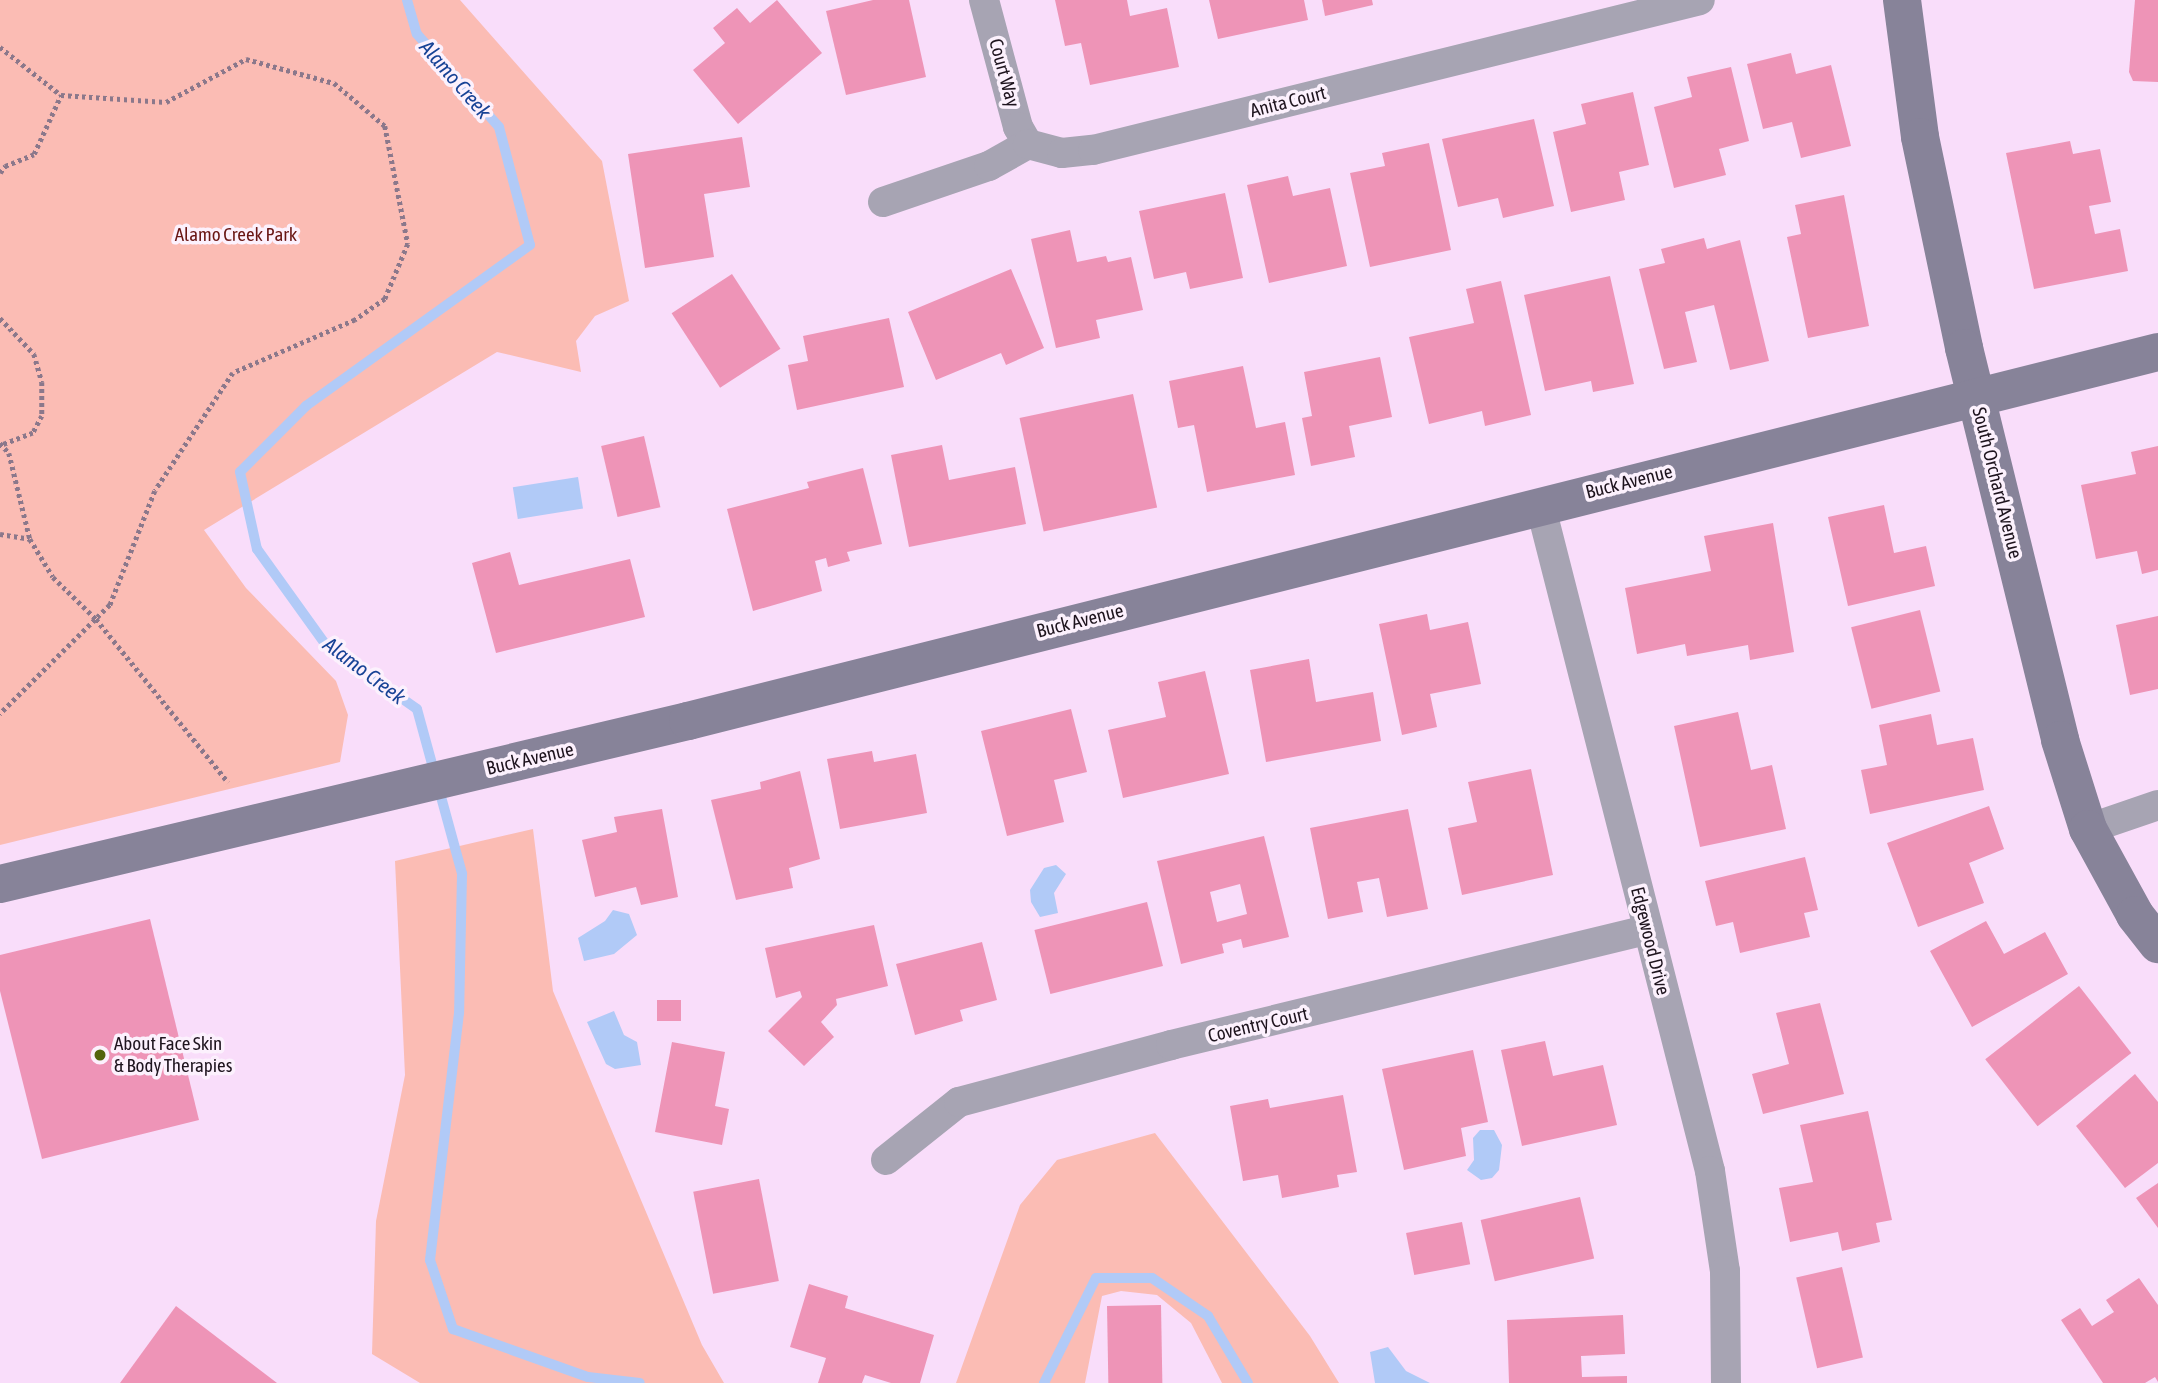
<!DOCTYPE html>
<style>
body{margin:0}
#map{position:relative;width:2158px;height:1383px;overflow:hidden;background:#f9ddfa;font-family:"Asap Condensed",sans-serif}
div>[style]{position:absolute}
[style*='--x']{left:calc(var(--x)*1px);top:calc(var(--y)*1px);width:calc(var(--w)*1px);rotate:calc(var(--a)*1deg)}
.green>*{inset:0;background:#fbbcb4}
.water>*{inset:0;background:#b1caf7;transform-origin:0 0}
.stream>*{height:10px;margin:-5px;padding:0 5px;transform-origin:5px;border-radius:5px;background:#b1caf7}
.building>*{inset:0;background:#ee94b7;transform-origin:0 0}
.path>*{height:4.5px;margin-top:-2.25px;transform-origin:0;background:repeating-linear-gradient(90deg,#8b788b 0 3.5px,transparent 0 7px)}
.street>*{height:30px;margin:-15px;padding:0 15px;transform-origin:15px;border-radius:15px;background:#a7a4b3}
.secondary>*{height:38px;margin:-19px;padding:0 19px;transform-origin:19px;border-radius:19px;background:#878399}
.dots>*{width:19px;height:19px;translate:-50% -50%;box-sizing:border-box;border:4px solid #fcf1fd;border-radius:50%}
span{translate:-50% -50%;white-space:nowrap;text-align:center;line-height:1.15;-webkit-text-stroke:7px #fcf1fd;paint-order:stroke}
.street-label{font-size:19px;color:#1e141e}
.park-label{font-size:19px;color:#691614}
.poi-label{font-size:19px;color:#1e141e}
.left{translate:0 -50%;text-align:left}
.water-label{font-size:21px;color:#184396;font-style:italic}
</style>
<div id="map">
<div class="green">
<i style="clip-path:polygon(0 0,460px 0,602px 161px,629px 301px,595px 316px,576px 341px,581px 372px,497px 352px,204px 530px,246px 588px,336px 681px,348px 715px,340px 762px,0 845px)"></i>
<i style="clip-path:polygon(533px 829px,553px 991px,702px 1345px,724px 1383px,420px 1383px,372px 1354px,376px 1221px,405px 1075px,395px 861px)"></i>
<i style="clip-path:polygon(1155px 1133px,1310px 1336px,1339px 1383px,1222px 1383px,1191px 1323px,1157px 1295px,1121px 1291px,1102px 1296px,1085px 1383px,956px 1383px,1020px 1205px,1057px 1160px)"></i>
</div>
<div class="water">
<i style="left:578px;top:477px;width:32px;height:66px;rotate:81deg"></i>
<i style="clip-path:polygon(1056px 865px,1066px 874px,1054px 893px,1058px 913px,1040px 917px,1031px 902px,1030px 890px,1044px 868px)"></i>
<i style="clip-path:polygon(613px 910px,629px 914px,637px 935px,614px 954px,584px 961px,578px 938px,605px 921px)"></i>
<i style="clip-path:polygon(614px 1011px,624px 1035px,637px 1042px,641px 1065px,615px 1069px,606px 1064px,587px 1022px)"></i>
<i style="clip-path:polygon(1480px 1130px,1494px 1130px,1502px 1145px,1499px 1170px,1492px 1178px,1481px 1180px,1467px 1170px,1474px 1160px,1473px 1138px)"></i>
<i style="clip-path:polygon(1388px 1347px,1406px 1371px,1430px 1383px,1375px 1383px,1370px 1352px)"></i>
</div>
<div class="stream">
<i style="--x:407;--y:0;--w:35;--a:74"></i>
<i style="--x:417;--y:34;--w:124;--a:48.6"></i>
<i style="--x:499;--y:127;--w:122;--a:75.3"></i>
<i style="--x:530;--y:245;--w:276;--a:144.3"></i>
<i style="--x:306;--y:406;--w:93;--a:135"></i>
<i style="--x:240;--y:472;--w:79;--a:77.6"></i>
<i style="--x:257;--y:549;--w:118;--a:54.3"></i>
<i style="--x:326;--y:645;--w:111;--a:35.1"></i>
<i style="--x:417;--y:709;--w:171;--a:74.7"></i>
<i style="--x:462;--y:874;--w:139;--a:91.2"></i>
<i style="--x:459;--y:1013;--w:249;--a:96.7"></i>
<i style="--x:430;--y:1260;--w:73;--a:71.6"></i>
<i style="--x:453;--y:1329;--w:143;--a:19.6"></i>
<i style="--x:588;--y:1377;--w:52;--a:6.6"></i>
<i style="--x:1044;--y:1383;--w:117;--a:-63.7"></i>
<i style="--x:1096;--y:1278;--w:56;--a:0"></i>
<i style="--x:1152;--y:1278;--w:68;--a:34.2"></i>
<i style="--x:1208;--y:1316;--w:78;--a:59.2"></i>
</div>
<div class="building">
<i style="clip-path:polygon(777px 0,822px 53px,738px 124px,693px 70px,725px 43px,713px 28px,737px 8px,750px 23px)"></i>
<i style="clip-path:polygon(873px 0,909px 0,926px 77px,846px 95px,826px 11px)"></i>
<i style="clip-path:polygon(1055px 0,1127px 0,1130px 16px,1167px 8px,1179px 67px,1090px 85px,1081px 43px,1065px 46px)"></i>
<i style="clip-path:polygon(1209px 0,1304px 0,1308px 20px,1218px 39px)"></i>
<i style="clip-path:polygon(1322px 0,1372px 0,1373px 5px,1325px 16px)"></i>
<i style="clip-path:polygon(2135px 0,2158px 0,2158px 82px,2133px 81px,2129px 72px)"></i>
<i style="clip-path:polygon(1791px 53px,1796px 74px,1831px 65px,1851px 146px,1801px 158px,1792px 122px,1763px 129px,1747px 64px)"></i>
<i style="clip-path:polygon(1731px 67px,1749px 141px,1719px 149px,1726px 175px,1674px 188px,1654px 107px,1692px 97px,1687px 77px)"></i>
<i style="clip-path:polygon(1633px 92px,1649px 165px,1619px 172px,1625px 200px,1571px 212px,1553px 132px,1586px 124px,1581px 104px)"></i>
<i style="clip-path:polygon(1534px 119px,1554px 206px,1503px 218px,1498px 198px,1458px 207px,1442px 139px)"></i>
<i style="clip-path:polygon(742px 137px,750px 187px,704px 194px,714px 257px,645px 268px,628px 154px)"></i>
<i style="clip-path:polygon(2070px 141px,2073px 154px,2100px 149px,2111px 202px,2089px 206px,2095px 234px,2120px 229px,2128px 271px,2034px 289px,2006px 153px)"></i>
<i style="clip-path:polygon(1429px 143px,1451px 250px,1370px 267px,1350px 173px,1385px 166px,1382px 153px)"></i>
<i style="clip-path:polygon(1288px 176px,1293px 196px,1330px 188px,1347px 266px,1269px 283px,1247px 185px)"></i>
<i style="clip-path:polygon(1225px 193px,1243px 278px,1190px 289px,1186px 272px,1154px 279px,1139px 211px)"></i>
<i style="clip-path:polygon(1844px 195px,1869px 326px,1808px 338px,1787px 237px,1801px 234px,1795px 205px)"></i>
<i style="clip-path:polygon(1070px 230px,1077px 262px,1106px 256px,1108px 262px,1131px 257px,1143px 310px,1096px 320px,1100px 338px,1056px 348px,1031px 239px)"></i>
<i style="clip-path:polygon(1704px 238px,1707px 249px,1740px 240px,1769px 361px,1730px 370px,1714px 305px,1685px 312px,1697px 362px,1664px 369px,1639px 269px,1665px 263px,1661px 249px)"></i>
<i style="clip-path:polygon(1011px 269px,1044px 348px,1006px 365px,1001px 353px,936px 380px,908px 312px)"></i>
<i style="left:732px;top:274px;width:89px;height:72px;rotate:57deg"></i>
<i style="clip-path:polygon(1610px 276px,1634px 384px,1593px 392px,1591px 381px,1545px 391px,1524px 295px)"></i>
<i style="clip-path:polygon(1501px 281px,1531px 415px,1485px 426px,1482px 411px,1429px 424px,1409px 337px,1474px 323px,1466px 289px)"></i>
<i style="clip-path:polygon(889px 318px,904px 387px,797px 410px,788px 365px,808px 361px,803px 336px)"></i>
<i style="clip-path:polygon(1380px 357px,1392px 417px,1349px 426px,1355px 457px,1311px 466px,1302px 418px,1312px 416px,1304px 372px)"></i>
<i style="clip-path:polygon(1243px 366px,1256px 428px,1285px 422px,1295px 475px,1207px 492px,1194px 425px,1178px 428px,1169px 381px)"></i>
<i style="left:1133px;top:394px;width:116px;height:116px;rotate:78deg"></i>
<i style="left:644px;top:436px;width:73px;height:44px;rotate:77deg"></i>
<i style="clip-path:polygon(942px 445px,949px 480px,1015px 467px,1026px 524px,909px 547px,891px 455px)"></i>
<i style="clip-path:polygon(2158px 446px,2158px 570px,2142px 574px,2137px 551px,2096px 559px,2081px 485px,2136px 474px,2131px 452px)"></i>
<i style="clip-path:polygon(863px 468px,882px 544px,847px 552px,850px 561px,828px 567px,826px 558px,815px 561px,822px 591px,753px 611px,727px 509px,809px 488px,807px 482px)"></i>
<i style="clip-path:polygon(1884px 505px,1894px 553px,1926px 546px,1935px 586px,1848px 606px,1828px 517px)"></i>
<i style="clip-path:polygon(1773px 523px,1794px 652px,1750px 660px,1748px 645px,1687px 656px,1685px 644px,1637px 654px,1625px 588px,1711px 571px,1704px 536px)"></i>
<i style="clip-path:polygon(510px 552px,519px 585px,630px 559px,645px 617px,496px 653px,472px 563px)"></i>
<i style="left:1920px;top:610px;width:84px;height:71px;rotate:76deg"></i>
<i style="clip-path:polygon(1427px 614px,1430px 630px,1468px 622px,1481px 684px,1430px 694px,1437px 727px,1402px 735px,1379px 624px)"></i>
<i style="clip-path:polygon(2158px 616px,2158px 689px,2130px 695px,2116px 625px)"></i>
<i style="clip-path:polygon(1309px 659px,1316px 702px,1373px 692px,1381px 741px,1266px 762px,1250px 670px)"></i>
<i style="clip-path:polygon(1205px 671px,1229px 774px,1123px 798px,1108px 730px,1166px 717px,1158px 682px)"></i>
<i style="clip-path:polygon(1071px 709px,1087px 772px,1054px 780px,1064px 822px,1007px 836px,981px 731px)"></i>
<i style="clip-path:polygon(1738px 712px,1751px 770px,1772px 765px,1786px 829px,1700px 847px,1674px 726px)"></i>
<i style="clip-path:polygon(1931px 714px,1937px 745px,1973px 738px,1984px 790px,1870px 814px,1861px 770px,1887px 765px,1879px 725px)"></i>
<i style="clip-path:polygon(872px 751px,874px 762px,916px 754px,927px 813px,840px 829px,827px 759px)"></i>
<i style="clip-path:polygon(1531px 769px,1553px 875px,1462px 895px,1448px 828px,1477px 822px,1468px 782px)"></i>
<i style="clip-path:polygon(800px 771px,820px 859px,789px 868px,793px 888px,736px 900px,711px 800px,761px 789px,760px 782px)"></i>
<i style="clip-path:polygon(1989px 806px,2004px 849px,1969px 863px,1984px 903px,1918px 927px,1887px 843px)"></i>
<i style="clip-path:polygon(662px 809px,678px 897px,641px 905px,636px 887px,595px 897px,582px 840px,617px 832px,614px 817px)"></i>
<i style="clip-path:polygon(1408px 809px,1428px 909px,1387px 917px,1379px 878px,1357px 882px,1363px 912px,1328px 919px,1310px 828px)"></i>
<i style="clip-path:polygon(evenodd,1264px 836px,1289px 937px,1243px 948px,1241px 939px,1222px 944px,1224px 953px,1181px 964px,1157px 861px,1264px 836px,1240px 884px,1247px 914px,1217px 922px,1210px 892px,1240px 884px)"></i>
<i style="clip-path:polygon(1805px 857px,1818px 910px,1804px 913px,1810px 937px,1740px 953px,1733px 922px,1716px 926px,1705px 881px)"></i>
<i style="left:1147px;top:902px;width:66px;height:116px;rotate:76deg"></i>
<i style="clip-path:polygon(150px 919px,199px 1120px,42px 1159px,0 991px,0 955px)"></i>
<i style="clip-path:polygon(1986px 921px,2004px 954px,2045px 932px,2068px 974px,1972px 1027px,1930px 951px)"></i>
<i style="clip-path:polygon(874px 925px,888px 986px,836px 999px,837px 1005px,821px 1022px,834px 1037px,804px 1066px,768px 1031px,802px 997px,800px 991px,776px 998px,765px 948px)"></i>
<i style="clip-path:polygon(982px 942px,997px 1000px,960px 1010px,963px 1021px,915px 1035px,896px 964px)"></i>
<i style="left:2079px;top:986px;width:85px;height:119px;rotate:52deg"></i>
<i style="left:681px;top:1000px;width:21px;height:24px;rotate:90deg"></i>
<i style="clip-path:polygon(1820px 1003px,1844px 1094px,1763px 1114px,1752px 1074px,1789px 1064px,1776px 1013px)"></i>
<i style="clip-path:polygon(1545px 1041px,1553px 1076px,1603px 1065px,1617px 1125px,1522px 1146px,1501px 1050px)"></i>
<i style="clip-path:polygon(672px 1042px,725px 1052px,715px 1106px,729px 1109px,722px 1145px,655px 1132px)"></i>
<i style="clip-path:polygon(1473px 1050px,1488px 1122px,1461px 1128px,1466px 1156px,1404px 1170px,1382px 1069px)"></i>
<i style="clip-path:polygon(2135px 1074px,2158px 1102px,2158px 1163px,2125px 1188px,2076px 1126px)"></i>
<i style="clip-path:polygon(1343px 1095px,1357px 1172px,1337px 1175px,1339px 1187px,1282px 1198px,1278px 1175px,1243px 1181px,1230px 1106px,1268px 1099px,1270px 1108px)"></i>
<i style="clip-path:polygon(1868px 1111px,1892px 1220px,1876px 1223px,1880px 1242px,1842px 1251px,1838px 1232px,1790px 1242px,1779px 1188px,1813px 1182px,1800px 1125px)"></i>
<i style="left:759px;top:1179px;width:104px;height:67px;rotate:79deg"></i>
<i style="clip-path:polygon(2158px 1183px,2158px 1228px,2136px 1198px)"></i>
<i style="left:1580px;top:1197px;width:63px;height:102px;rotate:77deg"></i>
<i style="left:1462px;top:1222px;width:43px;height:57px;rotate:79deg"></i>
<i style="left:1842px;top:1267px;width:93px;height:47px;rotate:77deg"></i>
<i style="clip-path:polygon(2139px 1278px,2158px 1305px,2158px 1382px,2155px 1377px,2145px 1383px,2103px 1383px,2061px 1320px,2080px 1308px,2092px 1326px,2114px 1312px,2106px 1300px)"></i>
<i style="clip-path:polygon(809px 1284px,848px 1296px,845px 1308px,934px 1335px,920px 1383px,891px 1383px,865px 1375px,862px 1383px,818px 1383px,826px 1358px,790px 1347px)"></i>
<i style="left:1161px;top:1305px;width:78px;height:54px;rotate:89deg"></i>
<i style="clip-path:polygon(176px 1306px,277px 1383px,120px 1383px)"></i>
<i style="clip-path:polygon(1623px 1315px,1625px 1354px,1581px 1356px,1582px 1377px,1627px 1376px,1627px 1383px,1509px 1383px,1507px 1320px)"></i>
</div>
<div class="path">
<i style="--x:0;--y:47;--w:78;--a:38.2"></i>
<i style="--x:61;--y:95;--w:105;--a:3.8"></i>
<i style="--x:166;--y:102;--w:91;--a:-28.3"></i>
<i style="--x:246;--y:59;--w:91;--a:15.3"></i>
<i style="--x:334;--y:83;--w:67;--a:40.1"></i>
<i style="--x:385;--y:126;--w:120;--a:79"></i>
<i style="--x:408;--y:244;--w:60;--a:112.7"></i>
<i style="--x:385;--y:299;--w:37;--a:145"></i>
<i style="--x:355;--y:320;--w:133;--a:156.5"></i>
<i style="--x:233;--y:373;--w:141;--a:123.5"></i>
<i style="--x:155;--y:491;--w:123;--a:111.5"></i>
<i style="--x:110;--y:605;--w:155;--a:135.3"></i>
<i style="--x:0;--y:173;--w:9;--a:-54"></i>
<i style="--x:5;--y:166;--w:31;--a:-22"></i>
<i style="--x:34;--y:154;--w:65;--a:-65.4"></i>
<i style="--x:0;--y:318;--w:50;--a:46.6"></i>
<i style="--x:34;--y:354;--w:29;--a:74"></i>
<i style="--x:42;--y:382;--w:34;--a:90"></i>
<i style="--x:42;--y:416;--w:19;--a:118"></i>
<i style="--x:33;--y:433;--w:33;--a:159"></i>
<i style="--x:0;--y:443;--w:13;--a:48"></i>
<i style="--x:9;--y:453;--w:89;--a:76.3"></i>
<i style="--x:30;--y:539;--w:44;--a:58.8"></i>
<i style="--x:53;--y:577;--w:60;--a:44.3"></i>
<i style="--x:96;--y:619;--w:210;--a:51"></i>
<i style="--x:0;--y:534;--w:30;--a:9"></i>
</div>
<div class="street">
<i style="--x:984;--y:0;--w:131;--a:75"></i>
<i style="--x:1018;--y:127;--w:20;--a:60"></i>
<i style="--x:883;--y:202;--w:112;--a:-18.8"></i>
<i style="--x:989;--y:166;--w:45;--a:-29.4"></i>
<i style="--x:1028;--y:144;--w:35;--a:15"></i>
<i style="--x:1062;--y:153;--w:31;--a:-6"></i>
<i style="--x:1093;--y:150;--w:625;--a:-13.88"></i>
<i style="--x:1540;--y:504;--w:688;--a:75.7"></i>
<i style="--x:1710;--y:1171;--w:101;--a:81.5"></i>
<i style="--x:1725;--y:1271;--w:112;--a:89.5"></i>
<i style="--x:2088;--y:829;--w:74;--a:-18.9"></i>
<i style="--x:886;--y:1160;--w:93;--a:-38.5"></i>
<i style="--x:959;--y:1102;--w:220;--a:-15"></i>
<i style="--x:1171;--y:1045;--w:490;--a:-13.6"></i>
</div>
<div class="secondary">
<i style="--x:1902;--y:0;--w:138;--a:82.5"></i>
<i style="--x:1920;--y:137;--w:216;--a:78.2"></i>
<i style="--x:1964;--y:348;--w:404;--a:76.2"></i>
<i style="--x:2060;--y:740;--w:93;--a:72.5"></i>
<i style="--x:2088;--y:829;--w:98;--a:61.3"></i>
<i style="--x:2135;--y:915;--w:37;--a:52"></i>
<i style="--x:0;--y:884;--w:707;--a:-13.33"></i>
<i style="--x:688;--y:721;--w:1516;--a:-14.09"></i>
</div>
<div class="dots">
<i style="left:100px;top:1055px;background:#54650d"></i>
</div>
<div class="street-label">
<span style="left:1004px;top:73px;rotate:75deg">Court Way</span>
<span style="left:1288px;top:102px;rotate:-14deg">Anita Court</span>
<span style="left:1629px;top:482px;rotate:-14deg">Buck Avenue</span>
<span style="left:1997px;top:483px;rotate:76deg">South Orchard Avenue</span>
<span style="left:1080px;top:621px;rotate:-14deg">Buck Avenue</span>
<span style="left:530px;top:759px;rotate:-13deg">Buck Avenue</span>
<span style="left:1650px;top:941px;rotate:76deg">Edgewood Drive</span>
<span style="left:1258px;top:1025px;rotate:-13deg">Coventry Court</span>
</div>
<div class="park-label">
<span style="left:236px;top:235px">Alamo Creek Park</span>
</div>
<div class="poi-label">
<span class="left" style="left:114px;top:1055px">About Face Skin<br>&amp; Body Therapies</span>
</div>
<div class="water-label">
<span style="left:456px;top:79px;rotate:49deg">Alamo Creek</span>
<span style="left:365px;top:670px;rotate:37deg">Alamo Creek</span>
</div>
</div>
